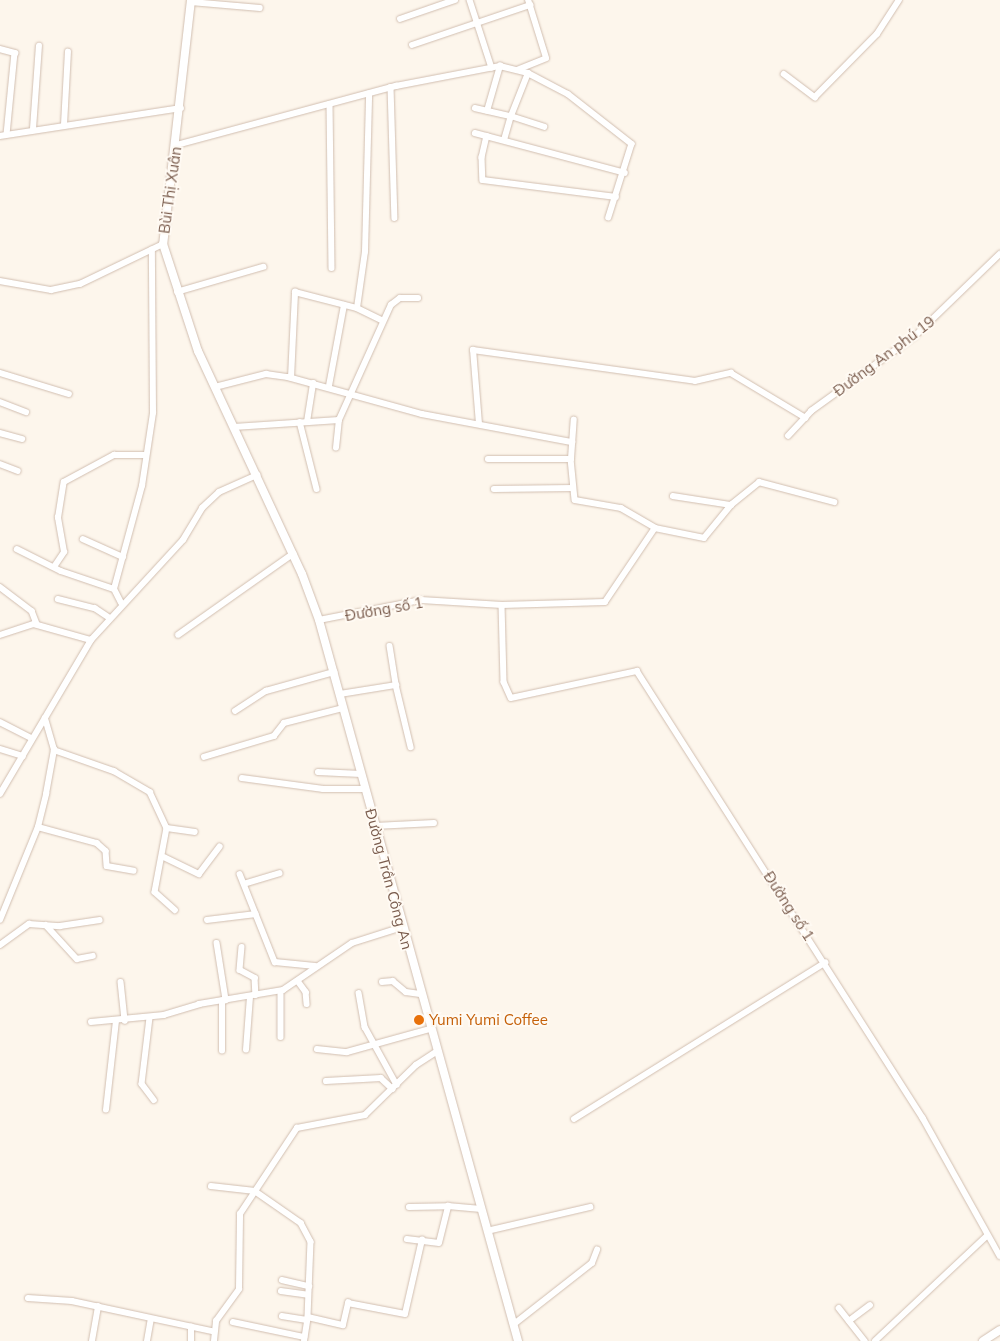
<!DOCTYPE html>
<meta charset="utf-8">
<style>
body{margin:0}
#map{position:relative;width:1000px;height:1341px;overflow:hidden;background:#fdf6ec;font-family:Mulish,sans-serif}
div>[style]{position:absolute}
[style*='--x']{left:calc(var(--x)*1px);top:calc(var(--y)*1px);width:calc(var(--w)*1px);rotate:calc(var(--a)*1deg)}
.roads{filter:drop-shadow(0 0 1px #d1beb0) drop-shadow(0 0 1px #d1beb0)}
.minor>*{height:5.5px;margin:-2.75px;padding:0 2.75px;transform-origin:2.75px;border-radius:2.75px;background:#fff}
.secondary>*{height:8px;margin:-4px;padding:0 4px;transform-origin:4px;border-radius:4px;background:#fff}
.dots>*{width:14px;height:14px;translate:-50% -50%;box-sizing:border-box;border:2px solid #fffaf3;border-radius:50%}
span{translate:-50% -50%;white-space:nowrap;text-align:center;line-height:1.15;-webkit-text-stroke:4px #fffaf3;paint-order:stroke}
.street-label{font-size:15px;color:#7a5c4d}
.food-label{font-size:15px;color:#c56008}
.left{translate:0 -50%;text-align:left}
</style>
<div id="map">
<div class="roads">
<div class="minor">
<i style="--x:470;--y:0;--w:71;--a:72.1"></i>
<i style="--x:191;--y:2;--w:69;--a:5"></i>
<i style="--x:400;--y:19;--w:58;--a:-19.1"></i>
<i style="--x:412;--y:45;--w:125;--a:-18.7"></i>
<i style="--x:0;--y:49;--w:16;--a:15"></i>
<i style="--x:15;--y:53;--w:81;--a:95.6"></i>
<i style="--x:517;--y:70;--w:31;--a:-22"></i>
<i style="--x:546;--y:58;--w:61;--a:-107.2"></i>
<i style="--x:784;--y:74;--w:39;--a:37"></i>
<i style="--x:815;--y:97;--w:88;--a:-45.5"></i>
<i style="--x:877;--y:34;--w:40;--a:-57.1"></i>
<i style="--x:391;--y:87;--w:131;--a:88.3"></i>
<i style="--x:330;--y:104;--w:164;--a:89.3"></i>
<i style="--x:475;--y:108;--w:37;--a:13"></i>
<i style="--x:511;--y:116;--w:46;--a:-68.4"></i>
<i style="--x:487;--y:111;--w:47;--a:-73.9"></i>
<i style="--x:64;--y:125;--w:73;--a:-86.9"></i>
<i style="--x:33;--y:129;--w:83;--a:-85.9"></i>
<i style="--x:475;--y:133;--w:155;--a:14.9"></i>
<i style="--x:0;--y:136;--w:183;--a:-8.8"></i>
<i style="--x:487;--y:136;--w:22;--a:103"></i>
<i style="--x:482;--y:157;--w:23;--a:88"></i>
<i style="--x:483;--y:180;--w:134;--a:7.3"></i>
<i style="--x:504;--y:140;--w:25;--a:-74"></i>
<i style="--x:511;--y:116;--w:35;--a:18"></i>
<i style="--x:177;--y:145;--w:227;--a:-15.1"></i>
<i style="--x:396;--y:86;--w:106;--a:-10.9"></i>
<i style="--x:500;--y:66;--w:29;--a:14"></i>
<i style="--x:528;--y:73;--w:45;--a:27.7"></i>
<i style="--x:568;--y:94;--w:81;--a:38"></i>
<i style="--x:632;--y:144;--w:77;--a:107.5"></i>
<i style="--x:0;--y:281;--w:52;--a:10"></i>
<i style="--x:51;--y:290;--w:30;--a:-12"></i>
<i style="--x:80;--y:284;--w:92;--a:-25.7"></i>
<i style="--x:177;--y:292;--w:90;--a:-16.2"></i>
<i style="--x:357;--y:308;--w:57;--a:-81.9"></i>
<i style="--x:365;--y:252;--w:158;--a:-88.5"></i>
<i style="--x:0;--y:373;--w:72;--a:16.9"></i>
<i style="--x:291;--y:378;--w:86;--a:-87.3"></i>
<i style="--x:295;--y:292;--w:64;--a:14.5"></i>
<i style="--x:357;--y:308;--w:28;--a:26"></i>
<i style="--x:329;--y:386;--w:82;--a:-79.5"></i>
<i style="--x:215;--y:387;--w:53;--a:-14.3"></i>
<i style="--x:266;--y:374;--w:22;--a:8"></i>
<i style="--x:288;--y:377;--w:139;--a:15.4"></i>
<i style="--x:422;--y:414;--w:153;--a:10.6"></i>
<i style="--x:0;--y:402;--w:28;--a:21"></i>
<i style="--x:300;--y:422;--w:69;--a:75.8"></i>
<i style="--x:307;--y:422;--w:39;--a:-81"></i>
<i style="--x:479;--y:424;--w:74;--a:-94.6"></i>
<i style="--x:473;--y:350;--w:224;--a:7.9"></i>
<i style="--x:695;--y:381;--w:37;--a:-13"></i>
<i style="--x:731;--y:373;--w:87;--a:31"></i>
<i style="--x:234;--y:427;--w:105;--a:-3.8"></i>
<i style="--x:339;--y:420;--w:126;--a:-65.7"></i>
<i style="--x:391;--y:305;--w:11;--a:-38"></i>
<i style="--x:400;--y:298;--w:18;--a:0"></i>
<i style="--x:0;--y:433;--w:23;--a:15"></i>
<i style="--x:788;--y:436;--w:34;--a:-47"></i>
<i style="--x:811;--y:411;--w:128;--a:-35.8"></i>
<i style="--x:915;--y:336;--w:118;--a:-44"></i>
<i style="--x:336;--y:448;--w:28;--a:-84"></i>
<i style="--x:488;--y:459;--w:83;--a:0"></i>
<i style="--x:571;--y:459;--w:41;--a:84.4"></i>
<i style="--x:575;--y:500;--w:47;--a:9.9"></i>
<i style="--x:621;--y:508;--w:39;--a:30"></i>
<i style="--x:571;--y:459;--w:39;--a:-86"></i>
<i style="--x:0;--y:464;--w:19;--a:21"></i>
<i style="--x:494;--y:489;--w:79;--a:-0.7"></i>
<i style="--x:673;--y:496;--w:59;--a:8.8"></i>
<i style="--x:83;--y:539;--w:44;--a:24.2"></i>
<i style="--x:17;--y:549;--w:49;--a:26.6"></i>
<i style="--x:61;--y:571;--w:56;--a:18.8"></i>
<i style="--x:54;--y:567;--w:18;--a:-56"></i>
<i style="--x:64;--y:552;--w:35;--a:-100"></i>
<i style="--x:58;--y:518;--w:36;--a:-81"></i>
<i style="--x:64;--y:482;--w:57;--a:-28.4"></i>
<i style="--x:114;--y:455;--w:32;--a:0"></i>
<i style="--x:0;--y:587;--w:40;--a:37"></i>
<i style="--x:32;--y:611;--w:14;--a:69"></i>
<i style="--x:58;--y:599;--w:38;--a:14"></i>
<i style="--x:95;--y:608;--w:18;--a:34"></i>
<i style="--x:121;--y:603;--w:16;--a:-117"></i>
<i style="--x:114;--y:589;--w:107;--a:-74.8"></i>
<i style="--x:142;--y:486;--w:74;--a:-81.4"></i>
<i style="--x:153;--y:413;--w:163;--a:-90.4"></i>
<i style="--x:502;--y:605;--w:103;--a:-1.7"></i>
<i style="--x:605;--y:602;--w:89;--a:-56"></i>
<i style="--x:655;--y:528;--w:50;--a:11.5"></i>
<i style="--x:704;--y:538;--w:43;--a:-50.7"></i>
<i style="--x:731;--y:505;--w:36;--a:-39"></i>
<i style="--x:759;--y:482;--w:78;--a:14.9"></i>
<i style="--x:319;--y:620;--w:104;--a:-11.1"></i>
<i style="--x:421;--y:600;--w:81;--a:3.5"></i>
<i style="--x:502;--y:605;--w:77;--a:88.5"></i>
<i style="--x:504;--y:682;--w:17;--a:66"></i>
<i style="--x:511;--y:698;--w:129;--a:-12.1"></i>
<i style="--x:637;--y:671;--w:531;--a:57.39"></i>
<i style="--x:923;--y:1118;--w:158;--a:60.8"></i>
<i style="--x:0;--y:635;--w:36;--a:-18"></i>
<i style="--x:34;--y:624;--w:59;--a:15.7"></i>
<i style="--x:178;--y:635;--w:141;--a:-35.2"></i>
<i style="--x:390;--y:646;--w:39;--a:81"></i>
<i style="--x:340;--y:694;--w:57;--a:-9.1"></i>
<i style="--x:396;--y:685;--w:64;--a:76.4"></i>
<i style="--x:235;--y:711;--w:37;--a:-33"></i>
<i style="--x:266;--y:691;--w:71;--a:-15.6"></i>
<i style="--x:0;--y:722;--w:35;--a:27"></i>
<i style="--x:0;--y:749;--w:24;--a:17"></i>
<i style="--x:54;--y:750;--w:64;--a:19.3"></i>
<i style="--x:114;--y:771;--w:42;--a:30.3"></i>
<i style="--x:150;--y:792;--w:40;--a:65"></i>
<i style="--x:167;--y:828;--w:65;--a:100.6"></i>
<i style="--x:155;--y:892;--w:27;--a:42"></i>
<i style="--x:204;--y:757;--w:73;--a:-16.7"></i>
<i style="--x:274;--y:736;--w:16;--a:-52"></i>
<i style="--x:284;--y:723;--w:61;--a:-14.3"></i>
<i style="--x:318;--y:772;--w:43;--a:2.7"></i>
<i style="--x:242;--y:778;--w:82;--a:7.7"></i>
<i style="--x:323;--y:789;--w:42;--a:0"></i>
<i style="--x:0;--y:794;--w:179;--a:-59.4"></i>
<i style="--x:91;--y:640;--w:136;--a:-47.4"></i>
<i style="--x:183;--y:540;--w:37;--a:-59"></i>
<i style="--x:202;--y:508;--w:23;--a:-43"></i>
<i style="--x:219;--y:492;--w:42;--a:-24.1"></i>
<i style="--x:375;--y:826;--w:59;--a:-2.9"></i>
<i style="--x:38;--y:827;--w:61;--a:15.2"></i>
<i style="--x:97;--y:843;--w:12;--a:42"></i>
<i style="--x:106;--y:851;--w:15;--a:86"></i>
<i style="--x:107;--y:866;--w:27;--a:10"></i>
<i style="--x:167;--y:828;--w:28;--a:8"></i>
<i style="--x:164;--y:857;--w:39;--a:26"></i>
<i style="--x:199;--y:874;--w:34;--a:-53"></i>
<i style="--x:240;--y:874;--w:95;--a:68.3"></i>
<i style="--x:275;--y:962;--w:40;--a:5.7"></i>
<i style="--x:244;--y:884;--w:37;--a:-17"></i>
<i style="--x:0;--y:920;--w:100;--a:-67.8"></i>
<i style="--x:38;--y:827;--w:34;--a:-76"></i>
<i style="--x:46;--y:794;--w:45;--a:-79.7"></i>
<i style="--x:54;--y:750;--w:33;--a:-106"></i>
<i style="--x:207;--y:920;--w:49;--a:-7"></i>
<i style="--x:46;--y:925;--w:46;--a:47.6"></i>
<i style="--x:77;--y:959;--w:16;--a:-11"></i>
<i style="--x:217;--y:943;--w:58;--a:81"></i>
<i style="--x:0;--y:945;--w:36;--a:-36"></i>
<i style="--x:29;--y:924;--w:31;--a:4"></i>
<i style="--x:60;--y:926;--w:40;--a:-8.5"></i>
<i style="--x:242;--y:947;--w:23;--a:95"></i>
<i style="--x:240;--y:970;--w:17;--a:28"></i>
<i style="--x:255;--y:978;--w:17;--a:87"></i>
<i style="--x:298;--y:981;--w:14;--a:54"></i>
<i style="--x:306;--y:992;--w:12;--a:85"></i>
<i style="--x:121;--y:982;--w:39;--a:84"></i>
<i style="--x:382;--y:982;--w:11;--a:-5"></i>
<i style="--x:393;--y:981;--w:17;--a:40"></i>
<i style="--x:406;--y:992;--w:14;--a:8"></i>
<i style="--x:281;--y:991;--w:46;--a:90"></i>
<i style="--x:359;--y:993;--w:35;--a:80"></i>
<i style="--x:365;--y:1027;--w:66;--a:61.1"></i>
<i style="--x:150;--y:1018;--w:66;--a:96.9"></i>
<i style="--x:142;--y:1084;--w:20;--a:53"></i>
<i style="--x:91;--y:1022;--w:73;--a:-5.5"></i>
<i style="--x:164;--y:1015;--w:37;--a:-17"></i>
<i style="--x:199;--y:1004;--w:85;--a:-9.5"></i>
<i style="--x:283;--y:990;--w:83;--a:-34.3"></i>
<i style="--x:352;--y:943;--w:52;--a:-17.7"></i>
<i style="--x:317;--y:1049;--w:30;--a:6"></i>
<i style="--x:347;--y:1052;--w:86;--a:-15.5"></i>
<i style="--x:246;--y:1050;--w:53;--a:-85.7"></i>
<i style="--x:222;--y:1051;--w:50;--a:-90"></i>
<i style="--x:326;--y:1081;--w:55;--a:-3.1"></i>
<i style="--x:381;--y:1078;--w:16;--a:43"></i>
<i style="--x:106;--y:1110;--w:90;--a:-83.6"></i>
<i style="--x:574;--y:1119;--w:296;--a:-31.9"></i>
<i style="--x:211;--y:1186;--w:44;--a:6.5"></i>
<i style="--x:255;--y:1191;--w:56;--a:34.8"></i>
<i style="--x:301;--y:1223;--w:21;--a:62"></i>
<i style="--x:311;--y:1242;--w:75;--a:92.3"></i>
<i style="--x:409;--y:1207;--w:39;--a:-1"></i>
<i style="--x:487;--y:1231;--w:106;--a:-13.1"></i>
<i style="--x:407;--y:1239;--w:32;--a:7"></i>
<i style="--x:439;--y:1243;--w:38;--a:-76"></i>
<i style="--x:448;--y:1206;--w:33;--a:5"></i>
<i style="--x:282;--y:1280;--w:28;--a:13"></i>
<i style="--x:281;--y:1291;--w:27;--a:8"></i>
<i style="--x:28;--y:1298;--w:44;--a:3.9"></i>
<i style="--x:72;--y:1301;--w:143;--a:12.1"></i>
<i style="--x:839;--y:1308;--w:42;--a:51.8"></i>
<i style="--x:282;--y:1316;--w:25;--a:9"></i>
<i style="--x:849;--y:1321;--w:26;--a:-37"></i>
<i style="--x:233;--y:1322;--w:73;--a:11.9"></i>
<i style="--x:513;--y:1325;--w:100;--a:-38.1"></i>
<i style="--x:592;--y:1263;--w:14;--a:-69"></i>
<i style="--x:92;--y:1341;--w:35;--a:-80"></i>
<i style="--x:147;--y:1341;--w:22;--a:-80"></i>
<i style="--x:191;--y:1341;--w:14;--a:-90"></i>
<i style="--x:214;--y:1341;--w:20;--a:-84"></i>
<i style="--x:216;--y:1321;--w:39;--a:-54"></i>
<i style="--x:239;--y:1289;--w:75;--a:-89.2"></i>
<i style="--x:240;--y:1214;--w:103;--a:-56.5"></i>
<i style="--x:297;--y:1128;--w:69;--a:-10.8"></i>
<i style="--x:365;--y:1115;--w:71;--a:-44.4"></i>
<i style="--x:416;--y:1065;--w:24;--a:-33"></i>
<i style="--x:304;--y:1341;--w:24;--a:-81"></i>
<i style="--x:308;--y:1317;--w:36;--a:13"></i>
<i style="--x:343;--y:1325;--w:23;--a:-77"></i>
<i style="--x:348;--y:1303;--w:58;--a:10.9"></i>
<i style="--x:405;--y:1314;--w:76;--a:-77.1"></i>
<i style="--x:875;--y:1341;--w:154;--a:-43.2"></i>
</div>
<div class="secondary">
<i style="--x:191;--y:0;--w:246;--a:96.5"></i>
<i style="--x:163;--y:244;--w:113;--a:71.9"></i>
<i style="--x:198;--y:351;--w:246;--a:65"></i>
<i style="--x:302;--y:574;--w:49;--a:69.7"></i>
<i style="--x:319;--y:620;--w:748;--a:74.57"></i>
<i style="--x:983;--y:1341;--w:20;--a:-33"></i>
</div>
</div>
<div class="dots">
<i style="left:419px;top:1020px;background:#e8710a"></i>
</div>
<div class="street-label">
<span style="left:170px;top:190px;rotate:-82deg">Bùi Thị Xuân</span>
<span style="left:884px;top:356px;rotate:-37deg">Đường An phú 19</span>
<span style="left:384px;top:609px;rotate:-10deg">Đường số 1</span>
<span style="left:389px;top:879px;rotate:75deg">Đường Trần Công An</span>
<span style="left:789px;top:906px;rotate:57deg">Đường số 1</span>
</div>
<div class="food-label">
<span class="left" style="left:429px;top:1020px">Yumi Yumi Coffee</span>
</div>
</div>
